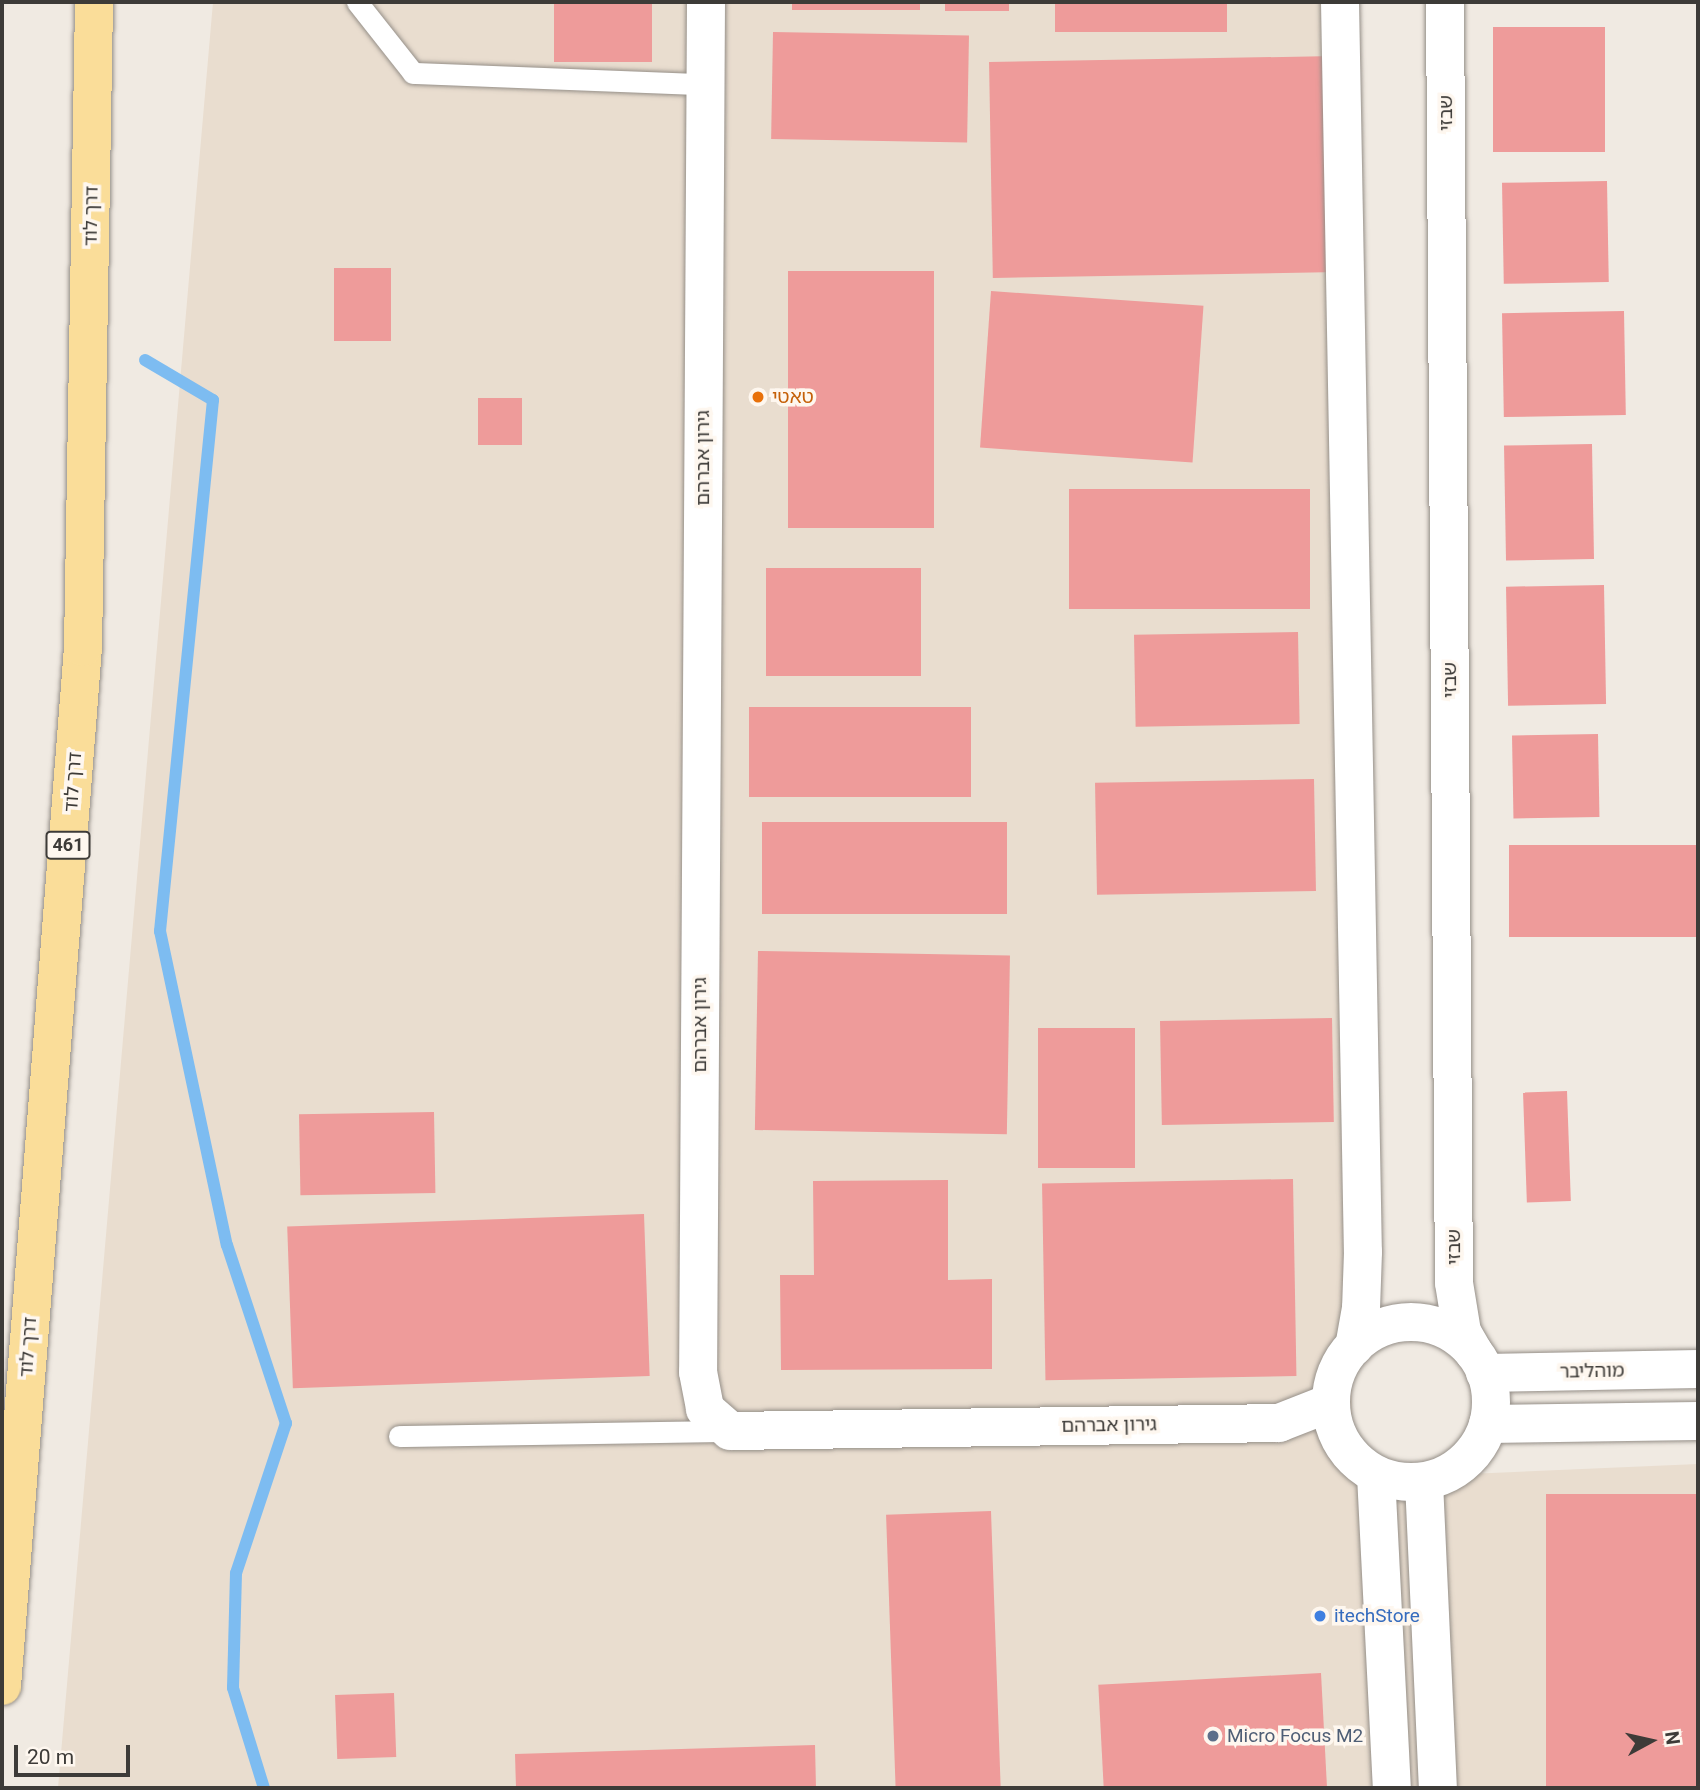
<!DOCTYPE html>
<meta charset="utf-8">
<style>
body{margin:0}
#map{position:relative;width:1700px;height:1790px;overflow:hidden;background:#f0eae2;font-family:Roboto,"Noto Sans Hebrew",sans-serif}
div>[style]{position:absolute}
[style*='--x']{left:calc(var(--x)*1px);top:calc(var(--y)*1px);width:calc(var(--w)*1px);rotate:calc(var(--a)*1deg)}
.built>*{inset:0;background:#e9ddcf}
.stream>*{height:12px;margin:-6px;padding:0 6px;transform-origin:6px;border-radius:6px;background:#7dbcf1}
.building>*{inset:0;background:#ee9b9a;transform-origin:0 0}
.roads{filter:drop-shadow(0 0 2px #958f88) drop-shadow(0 0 2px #958f88)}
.lane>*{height:21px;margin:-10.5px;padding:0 10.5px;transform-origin:10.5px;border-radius:10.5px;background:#fff}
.street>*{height:38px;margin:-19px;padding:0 19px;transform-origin:19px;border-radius:19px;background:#fff}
.secondary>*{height:38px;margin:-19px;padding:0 19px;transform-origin:19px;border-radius:19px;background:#fff}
.secondary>.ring{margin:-19px;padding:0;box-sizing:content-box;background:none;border:38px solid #fff;border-radius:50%}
.primary>*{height:38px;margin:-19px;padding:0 19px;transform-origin:19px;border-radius:19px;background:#fadd99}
.dots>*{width:19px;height:19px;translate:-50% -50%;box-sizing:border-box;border:4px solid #fef7ef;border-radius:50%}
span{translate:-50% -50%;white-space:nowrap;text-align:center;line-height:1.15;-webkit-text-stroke:7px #fef7ef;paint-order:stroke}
.shield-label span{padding:2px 5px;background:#fef7ef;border:2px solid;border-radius:5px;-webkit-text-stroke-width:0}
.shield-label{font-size:18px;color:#3d3b38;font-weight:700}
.street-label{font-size:19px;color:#3d3b38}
.food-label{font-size:19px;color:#c56008}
.left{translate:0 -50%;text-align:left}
.shop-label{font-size:19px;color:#366cbe}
.service-label{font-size:19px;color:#4e5e75}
.frame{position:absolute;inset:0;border:4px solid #3d3b38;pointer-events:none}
.north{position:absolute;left:1616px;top:1706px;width:70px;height:70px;-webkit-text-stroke:5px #fef7ef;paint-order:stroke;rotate:82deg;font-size:19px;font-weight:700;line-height:28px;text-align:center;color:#3d3b38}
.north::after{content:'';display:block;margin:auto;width:24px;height:32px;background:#3d3b38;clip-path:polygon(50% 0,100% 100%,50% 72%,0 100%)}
.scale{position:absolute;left:14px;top:1745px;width:116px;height:32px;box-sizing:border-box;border:4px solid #3d3b38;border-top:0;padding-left:9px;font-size:21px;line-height:24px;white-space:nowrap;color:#3d3b38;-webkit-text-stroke:5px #fef7ef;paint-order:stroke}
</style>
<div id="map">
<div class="built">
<i style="clip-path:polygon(213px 2px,1334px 2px,1353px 1479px,1698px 1464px,1698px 1788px,58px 1788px)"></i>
</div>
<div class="stream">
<i style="--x:145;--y:360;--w:79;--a:30.5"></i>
<i style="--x:213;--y:400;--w:534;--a:95.7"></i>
<i style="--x:160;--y:931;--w:321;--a:78"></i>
<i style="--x:227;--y:1245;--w:188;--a:71.7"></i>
<i style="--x:286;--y:1423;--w:158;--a:108.4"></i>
<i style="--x:236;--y:1573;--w:115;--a:91.5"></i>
<i style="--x:233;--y:1688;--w:105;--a:72.8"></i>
</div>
<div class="building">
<i style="left:554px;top:2px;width:98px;height:60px"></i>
<i style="left:792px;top:2px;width:128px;height:8px"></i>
<i style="left:945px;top:2px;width:64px;height:9px"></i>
<i style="left:1055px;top:2px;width:172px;height:30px"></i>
<i style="left:1605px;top:27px;width:125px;height:112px;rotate:90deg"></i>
<i style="left:773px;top:32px;width:196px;height:107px;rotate:1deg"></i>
<i style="left:1335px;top:56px;width:216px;height:346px;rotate:89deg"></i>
<i style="left:1607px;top:181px;width:101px;height:105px;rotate:89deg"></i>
<i style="left:334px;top:268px;width:57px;height:73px"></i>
<i style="left:788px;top:271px;width:146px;height:257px"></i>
<i style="left:991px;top:291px;width:213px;height:157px;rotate:4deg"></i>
<i style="left:1624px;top:311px;width:104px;height:122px;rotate:89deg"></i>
<i style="left:478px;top:398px;width:44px;height:47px"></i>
<i style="left:1592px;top:444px;width:115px;height:88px;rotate:89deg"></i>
<i style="left:1310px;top:489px;width:120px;height:241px;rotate:90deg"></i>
<i style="left:766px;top:568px;width:155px;height:108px"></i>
<i style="left:1604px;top:585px;width:119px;height:98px;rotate:89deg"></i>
<i style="left:1298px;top:632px;width:92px;height:164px;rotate:89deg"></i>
<i style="left:749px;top:707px;width:222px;height:90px"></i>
<i style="left:1598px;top:734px;width:83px;height:86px;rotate:89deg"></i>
<i style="left:1314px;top:779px;width:112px;height:219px;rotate:89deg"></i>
<i style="left:762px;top:822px;width:245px;height:92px"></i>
<i style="left:1698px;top:845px;width:92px;height:189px;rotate:90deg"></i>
<i style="left:758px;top:951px;width:252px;height:179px;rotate:1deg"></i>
<i style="left:1332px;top:1018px;width:104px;height:172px;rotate:89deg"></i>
<i style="left:1038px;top:1028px;width:97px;height:140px"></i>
<i style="left:1567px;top:1091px;width:110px;height:44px;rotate:88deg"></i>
<i style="left:434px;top:1112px;width:81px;height:135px;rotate:89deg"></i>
<i style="left:1293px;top:1179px;width:197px;height:251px;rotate:89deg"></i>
<i style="clip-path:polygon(948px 1180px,948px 1280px,992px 1279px,992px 1369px,781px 1370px,780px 1275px,814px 1275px,813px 1181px)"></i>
<i style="left:644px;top:1214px;width:162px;height:357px;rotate:88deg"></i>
<i style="left:1698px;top:1494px;width:294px;height:152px;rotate:90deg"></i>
<i style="left:991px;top:1511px;width:277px;height:105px;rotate:88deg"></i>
<i style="left:1321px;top:1673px;width:115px;height:223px;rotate:87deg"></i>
<i style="left:394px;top:1693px;width:64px;height:59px;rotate:88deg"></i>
<i style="clip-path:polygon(815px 1745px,816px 1788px,516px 1788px,515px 1754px)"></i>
</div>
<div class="roads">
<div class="lane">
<i style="--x:357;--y:2;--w:90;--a:51.7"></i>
<i style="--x:413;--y:73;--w:293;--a:2.2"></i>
<i style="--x:399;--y:1436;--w:329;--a:-0.9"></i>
</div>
<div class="street">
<i style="--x:706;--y:2;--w:1370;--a:90.33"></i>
<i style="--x:698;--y:1372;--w:38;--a:79"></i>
<i style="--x:705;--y:1409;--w:33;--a:41"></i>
<i style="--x:730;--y:1431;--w:549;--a:-0.83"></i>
<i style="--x:1279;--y:1423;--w:55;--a:-21.4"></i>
</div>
<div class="secondary">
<i style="--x:1340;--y:2;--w:1250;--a:88.95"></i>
<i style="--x:1363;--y:1252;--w:56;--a:92"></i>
<i style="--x:1361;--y:1308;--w:39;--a:100"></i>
<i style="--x:1445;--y:2;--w:1281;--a:89.6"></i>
<i style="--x:1454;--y:1283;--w:50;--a:80.7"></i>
<i style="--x:1462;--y:1332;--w:24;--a:60"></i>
<i class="ring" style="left:1331px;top:1322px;width:122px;height:122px"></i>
<i style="--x:1485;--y:1373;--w:213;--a:-1.1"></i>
<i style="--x:1488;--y:1424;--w:210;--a:-0.8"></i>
<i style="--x:1376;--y:1475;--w:313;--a:87.1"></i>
<i style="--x:1424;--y:1482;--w:306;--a:87.4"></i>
</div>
<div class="primary">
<i style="--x:2;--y:1686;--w:1042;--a:-85.54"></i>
<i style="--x:83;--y:647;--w:645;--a:-89.02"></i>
</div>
</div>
<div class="dots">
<i style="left:758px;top:397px;background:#e8710a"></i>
<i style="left:1320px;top:1616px;background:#3f7fe0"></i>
<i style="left:1213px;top:1736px;background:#5c6f8a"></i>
</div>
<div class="shield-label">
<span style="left:68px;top:845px">461</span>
</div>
<div class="street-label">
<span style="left:1446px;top:113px;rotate:-90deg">שבזי</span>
<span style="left:91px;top:216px;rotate:-89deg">דרך לוד</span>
<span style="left:703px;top:458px;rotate:-90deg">גירון אברהם</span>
<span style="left:1450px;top:680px;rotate:-90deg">שבזי</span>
<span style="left:73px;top:782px;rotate:-86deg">דרך לוד</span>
<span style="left:700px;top:1025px;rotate:-90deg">גירון אברהם</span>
<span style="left:1454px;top:1247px;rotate:-90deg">שבזי</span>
<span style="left:28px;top:1347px;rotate:-86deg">דרך לוד</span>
<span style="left:1592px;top:1371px;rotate:-1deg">מוהליבר</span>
<span style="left:1109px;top:1425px;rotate:-1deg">גירון אברהם</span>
</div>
<div class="food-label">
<span class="left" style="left:772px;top:397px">טאטי</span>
</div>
<div class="shop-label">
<span class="left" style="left:1334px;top:1616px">itechStore</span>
</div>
<div class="service-label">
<span class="left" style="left:1227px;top:1736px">Micro Focus M2</span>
</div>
<div class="frame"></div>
<div class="north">N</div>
<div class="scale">20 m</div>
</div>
